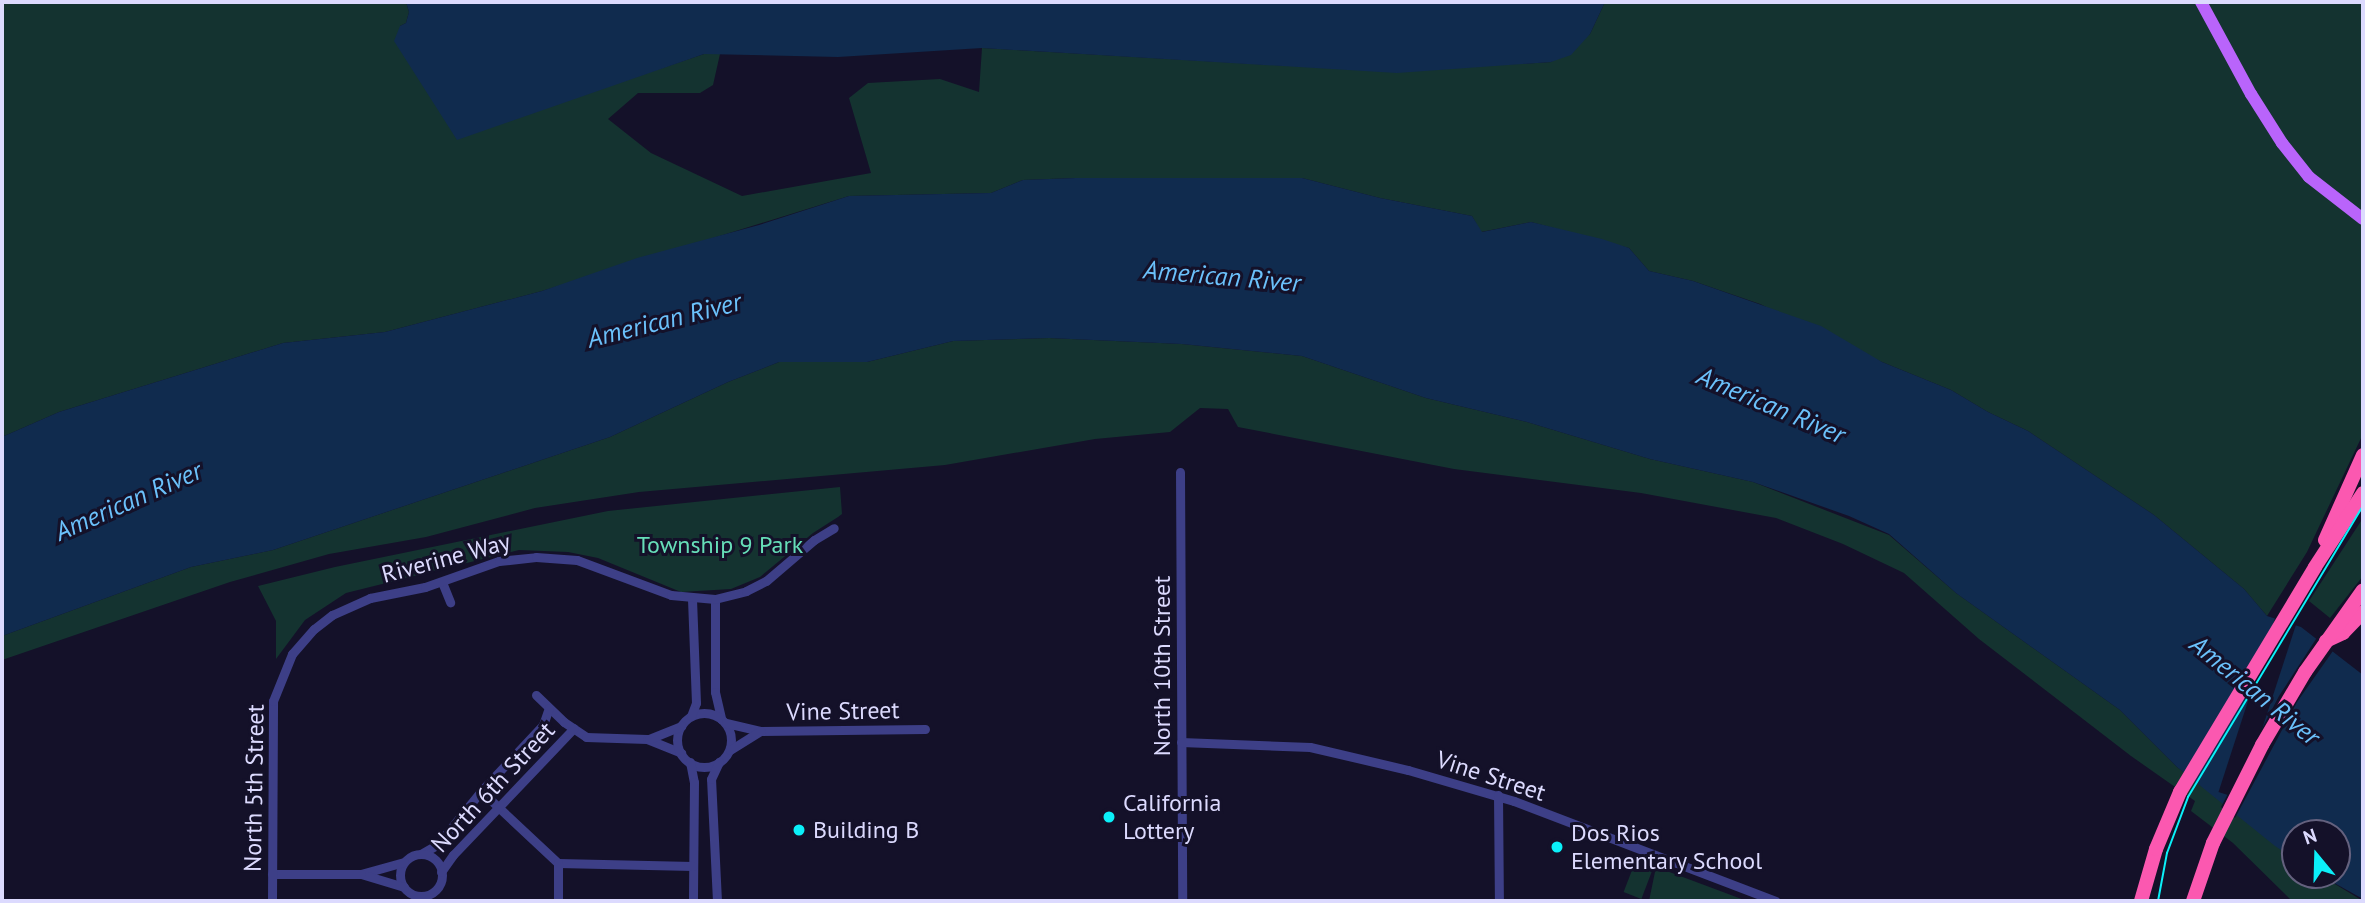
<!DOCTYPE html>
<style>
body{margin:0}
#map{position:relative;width:2365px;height:903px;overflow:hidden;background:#141129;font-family:"PT Sans",sans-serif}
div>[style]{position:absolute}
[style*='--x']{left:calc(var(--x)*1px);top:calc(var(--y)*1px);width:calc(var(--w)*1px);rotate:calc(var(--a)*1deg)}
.green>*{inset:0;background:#143330;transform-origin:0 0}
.water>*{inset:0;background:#102b4e}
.pier>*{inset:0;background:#141129;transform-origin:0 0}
.minor>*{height:9px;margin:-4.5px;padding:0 4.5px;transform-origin:4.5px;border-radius:4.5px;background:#3d3f87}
.minor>.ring{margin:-4.5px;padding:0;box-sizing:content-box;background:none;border:9px solid #3d3f87;border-radius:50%}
.major>*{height:12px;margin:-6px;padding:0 6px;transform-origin:6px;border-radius:6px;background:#b964fb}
.highway>*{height:14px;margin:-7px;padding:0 7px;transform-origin:7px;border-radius:7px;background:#fb58b0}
.tram>*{height:2px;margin:-1px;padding:0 1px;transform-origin:1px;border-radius:1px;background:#0bf0f9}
.dots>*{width:19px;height:19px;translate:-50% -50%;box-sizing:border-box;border:4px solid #141129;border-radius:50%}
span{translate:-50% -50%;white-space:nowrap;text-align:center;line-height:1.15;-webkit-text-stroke:6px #141129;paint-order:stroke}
.park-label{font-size:24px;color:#66deb8}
.street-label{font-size:24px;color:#dcdafe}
.poi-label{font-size:24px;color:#dcdafe}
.left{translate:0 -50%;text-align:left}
.water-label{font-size:26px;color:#6bc1fb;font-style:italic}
.frame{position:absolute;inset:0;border:4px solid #dcdafe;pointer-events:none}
.north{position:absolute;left:2281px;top:819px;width:70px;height:70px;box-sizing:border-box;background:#141129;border:2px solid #64617e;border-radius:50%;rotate:341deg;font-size:19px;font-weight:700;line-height:28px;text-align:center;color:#dcdafe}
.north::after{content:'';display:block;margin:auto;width:24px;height:32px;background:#0bf0f9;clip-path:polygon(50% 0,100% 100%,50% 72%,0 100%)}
</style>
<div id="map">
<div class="green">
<i style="clip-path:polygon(2px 2px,406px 2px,409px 12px,406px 23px,400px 26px,588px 93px,704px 54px,720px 54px,713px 85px,700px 93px,638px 93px,608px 119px,651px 153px,742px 196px,871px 173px,849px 98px,868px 83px,940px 79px,979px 92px,982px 48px,1291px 66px,1520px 64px,1551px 62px,1590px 34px,1605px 2px,2363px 2px,2363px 434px,2307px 552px,2267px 616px,2244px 589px,2154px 515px,2028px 431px,1988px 412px,1951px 390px,1882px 362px,1760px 304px,1693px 281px,1649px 271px,1629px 248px,1531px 222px,1481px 232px,1472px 216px,1380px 198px,1302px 178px,1076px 178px,1023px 180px,991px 193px,849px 196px,542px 291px,385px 332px,283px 343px,59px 412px,2px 437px)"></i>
<i style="clip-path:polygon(1049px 338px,1182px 344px,1302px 356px,1426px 398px,1527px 422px,1650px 459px,1753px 482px,1889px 535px,1956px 593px,2120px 710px,2177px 767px,2295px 859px,2295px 875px,2320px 875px,2363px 901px,2292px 901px,2233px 843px,2191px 811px,2195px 801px,2131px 756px,1979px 639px,1904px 573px,1843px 544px,1776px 518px,1641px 493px,1454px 469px,1238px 427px,1228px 409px,1200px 408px,1170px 432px,1095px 439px,945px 465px,639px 492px,535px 508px,426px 537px,329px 554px,230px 582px,2px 660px,2px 636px,191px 567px,273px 550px,610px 437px,728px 382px,779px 362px,867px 362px,953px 341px)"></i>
<i style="clip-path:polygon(840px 487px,842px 514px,838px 517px,813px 533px,760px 577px,731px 589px,681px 592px,598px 558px,568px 552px,519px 550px,346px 593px,305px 620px,276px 659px,276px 621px,258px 586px,335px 567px,608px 511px)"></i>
<i style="clip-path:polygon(2363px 518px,2363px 576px,2330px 618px,2309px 601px)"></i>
<i style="left:1634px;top:865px;width:19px;height:29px;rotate:21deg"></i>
<i style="clip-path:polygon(1656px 867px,1747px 901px,1649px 901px)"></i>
</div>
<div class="water">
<i style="clip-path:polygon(406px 2px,1605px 2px,1590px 34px,1571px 55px,1551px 62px,1397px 73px,982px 48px,838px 57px,704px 54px,457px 140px,394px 41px,400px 26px,406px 23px,409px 12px)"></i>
<i style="clip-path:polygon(1076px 178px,1302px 178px,1380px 198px,1472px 216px,1482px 232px,1531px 222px,1602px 239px,1629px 248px,1649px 271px,1693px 281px,1821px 326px,1882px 362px,1951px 390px,1988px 412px,2028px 431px,2154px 515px,2244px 589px,2267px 616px,2301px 627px,2363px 675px,2363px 899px,2320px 875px,2337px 875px,2337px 833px,2295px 833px,2295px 859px,2275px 846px,2177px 767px,2120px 710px,1956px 593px,1889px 534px,1849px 516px,1753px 482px,1650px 459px,1527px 422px,1426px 398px,1302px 356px,1182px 344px,1049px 338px,953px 341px,867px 362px,779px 362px,728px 382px,610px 437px,273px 550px,191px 567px,2px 636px,2px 437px,59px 412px,283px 343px,385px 332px,542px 291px,637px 258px,759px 225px,849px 196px,991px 193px,1023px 180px)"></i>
</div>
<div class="pier">
<i style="left:2276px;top:615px;width:22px;height:186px;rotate:18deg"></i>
<i style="clip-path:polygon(2318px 636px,2335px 648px,2297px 702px,2235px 818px,2221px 807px,2279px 696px)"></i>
</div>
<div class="minor">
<i style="--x:1180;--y:472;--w:429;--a:89.7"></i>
<i style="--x:442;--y:582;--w:22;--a:68"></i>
<i style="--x:715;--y:599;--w:93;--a:90"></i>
<i style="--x:715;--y:692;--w:28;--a:77"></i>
<i style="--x:536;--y:695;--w:39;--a:44"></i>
<i style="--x:564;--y:722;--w:27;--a:34"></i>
<i style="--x:586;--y:737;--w:61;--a:1.9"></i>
<i style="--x:647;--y:739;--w:37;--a:22"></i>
<i class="ring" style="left:677px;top:713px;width:45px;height:45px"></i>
<i style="--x:691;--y:716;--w:14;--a:-69"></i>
<i style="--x:696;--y:703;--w:105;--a:-92.2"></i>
<i style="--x:726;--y:723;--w:36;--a:13"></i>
<i style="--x:761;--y:731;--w:164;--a:-0.7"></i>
<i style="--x:649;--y:739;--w:35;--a:-22"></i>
<i style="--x:1181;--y:742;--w:129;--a:2.2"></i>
<i style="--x:1310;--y:747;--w:101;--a:13.2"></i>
<i style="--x:1408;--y:770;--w:110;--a:16.3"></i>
<i style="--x:1514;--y:801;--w:280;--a:20.9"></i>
<i style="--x:730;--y:750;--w:36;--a:-32"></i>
<i style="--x:690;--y:762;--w:20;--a:79"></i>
<i style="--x:694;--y:782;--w:119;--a:90.5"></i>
<i style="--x:481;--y:791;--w:105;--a:43.1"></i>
<i style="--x:558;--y:863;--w:135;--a:1.3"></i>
<i style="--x:1498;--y:795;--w:106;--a:89.5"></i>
<i style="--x:421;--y:854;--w:20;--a:-30"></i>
<i style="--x:438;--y:844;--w:68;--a:-50.9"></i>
<i style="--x:481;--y:791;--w:91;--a:-46.8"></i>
<i style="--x:543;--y:725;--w:18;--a:-71"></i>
<i class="ring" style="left:400px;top:854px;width:33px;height:33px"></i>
<i style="--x:404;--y:862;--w:45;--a:164.4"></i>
<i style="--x:361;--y:874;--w:45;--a:16.8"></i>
<i style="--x:558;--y:863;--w:38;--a:90"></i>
<i style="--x:441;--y:872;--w:21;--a:-55"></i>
<i style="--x:453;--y:855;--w:175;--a:-46.4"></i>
<i style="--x:272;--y:874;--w:89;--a:0"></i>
<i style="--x:272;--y:901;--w:200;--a:-89.7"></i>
<i style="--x:273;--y:701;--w:51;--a:-68"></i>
<i style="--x:292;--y:654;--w:33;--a:-49"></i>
<i style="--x:314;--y:629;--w:23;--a:-38"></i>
<i style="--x:332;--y:615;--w:42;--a:-24.1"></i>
<i style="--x:370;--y:598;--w:56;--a:-11.3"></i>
<i style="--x:425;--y:587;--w:78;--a:-19.4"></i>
<i style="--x:499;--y:561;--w:37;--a:-6"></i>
<i style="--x:536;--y:557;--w:41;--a:4.2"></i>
<i style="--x:577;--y:560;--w:100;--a:20.4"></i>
<i style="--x:671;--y:595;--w:44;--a:5.2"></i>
<i style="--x:715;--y:599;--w:32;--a:-14"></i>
<i style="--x:746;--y:591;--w:22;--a:-27"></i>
<i style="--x:766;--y:581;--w:63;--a:-40.5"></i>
<i style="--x:814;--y:540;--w:23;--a:-31"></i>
<i style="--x:717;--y:901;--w:122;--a:-92.8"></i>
<i style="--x:711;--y:779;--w:19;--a:-65"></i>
</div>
<div class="major">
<i style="--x:2201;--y:2;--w:105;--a:61.5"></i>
<i style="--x:2251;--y:94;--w:58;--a:57.7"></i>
<i style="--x:2282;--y:143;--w:43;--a:51.5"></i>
<i style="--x:2309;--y:177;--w:68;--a:37.9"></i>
</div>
<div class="highway">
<i style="--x:2325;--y:540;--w:93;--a:-65.9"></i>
<i style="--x:2326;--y:641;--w:19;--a:-25"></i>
<i style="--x:2343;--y:633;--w:29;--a:-46"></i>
<i style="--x:2141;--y:901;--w:54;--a:-73.9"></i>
<i style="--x:2156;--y:849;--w:62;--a:-67.2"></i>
<i style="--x:2180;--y:792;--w:262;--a:-59"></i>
<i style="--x:2315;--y:567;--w:88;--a:-57"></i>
<i style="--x:2193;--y:901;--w:61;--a:-71"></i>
<i style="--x:2213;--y:843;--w:110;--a:-63.4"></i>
<i style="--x:2262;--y:745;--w:85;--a:-59.5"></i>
<i style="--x:2305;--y:672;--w:100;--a:-54.7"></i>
</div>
<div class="tram">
<i style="--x:2158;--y:901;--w:49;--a:-79.4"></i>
<i style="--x:2167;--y:853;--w:60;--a:-69.4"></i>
<i style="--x:2188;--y:797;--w:340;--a:-59"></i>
</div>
<div class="dots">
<i style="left:1109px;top:817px;background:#0bf0f9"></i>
<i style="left:799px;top:830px;background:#0bf0f9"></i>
<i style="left:1557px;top:847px;background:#0bf0f9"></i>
</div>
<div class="park-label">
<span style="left:720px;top:545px">Township 9 Park</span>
</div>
<div class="street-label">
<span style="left:446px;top:558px;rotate:-15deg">Riverine Way</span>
<span style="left:1162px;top:666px;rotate:-90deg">North 10th Street</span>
<span style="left:843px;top:711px;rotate:-1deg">Vine Street</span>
<span style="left:1491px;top:776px;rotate:18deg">Vine Street</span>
<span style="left:493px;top:787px;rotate:-47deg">North 6th Street</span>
<span style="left:254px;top:788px;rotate:-89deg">North 5th Street</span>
</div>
<div class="poi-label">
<span class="left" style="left:1123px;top:817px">California<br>Lottery</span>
<span class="left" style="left:813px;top:830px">Building B</span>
<span class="left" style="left:1571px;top:847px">Dos Rios<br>Elementary School</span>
</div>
<div class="water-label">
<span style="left:1222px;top:276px;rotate:5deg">American River</span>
<span style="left:664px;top:320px;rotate:-14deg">American River</span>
<span style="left:1771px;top:405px;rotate:23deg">American River</span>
<span style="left:128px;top:501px;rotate:-24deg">American River</span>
<span style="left:2255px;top:690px;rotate:39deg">American River</span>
</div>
<div class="frame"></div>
<div class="north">N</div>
</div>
